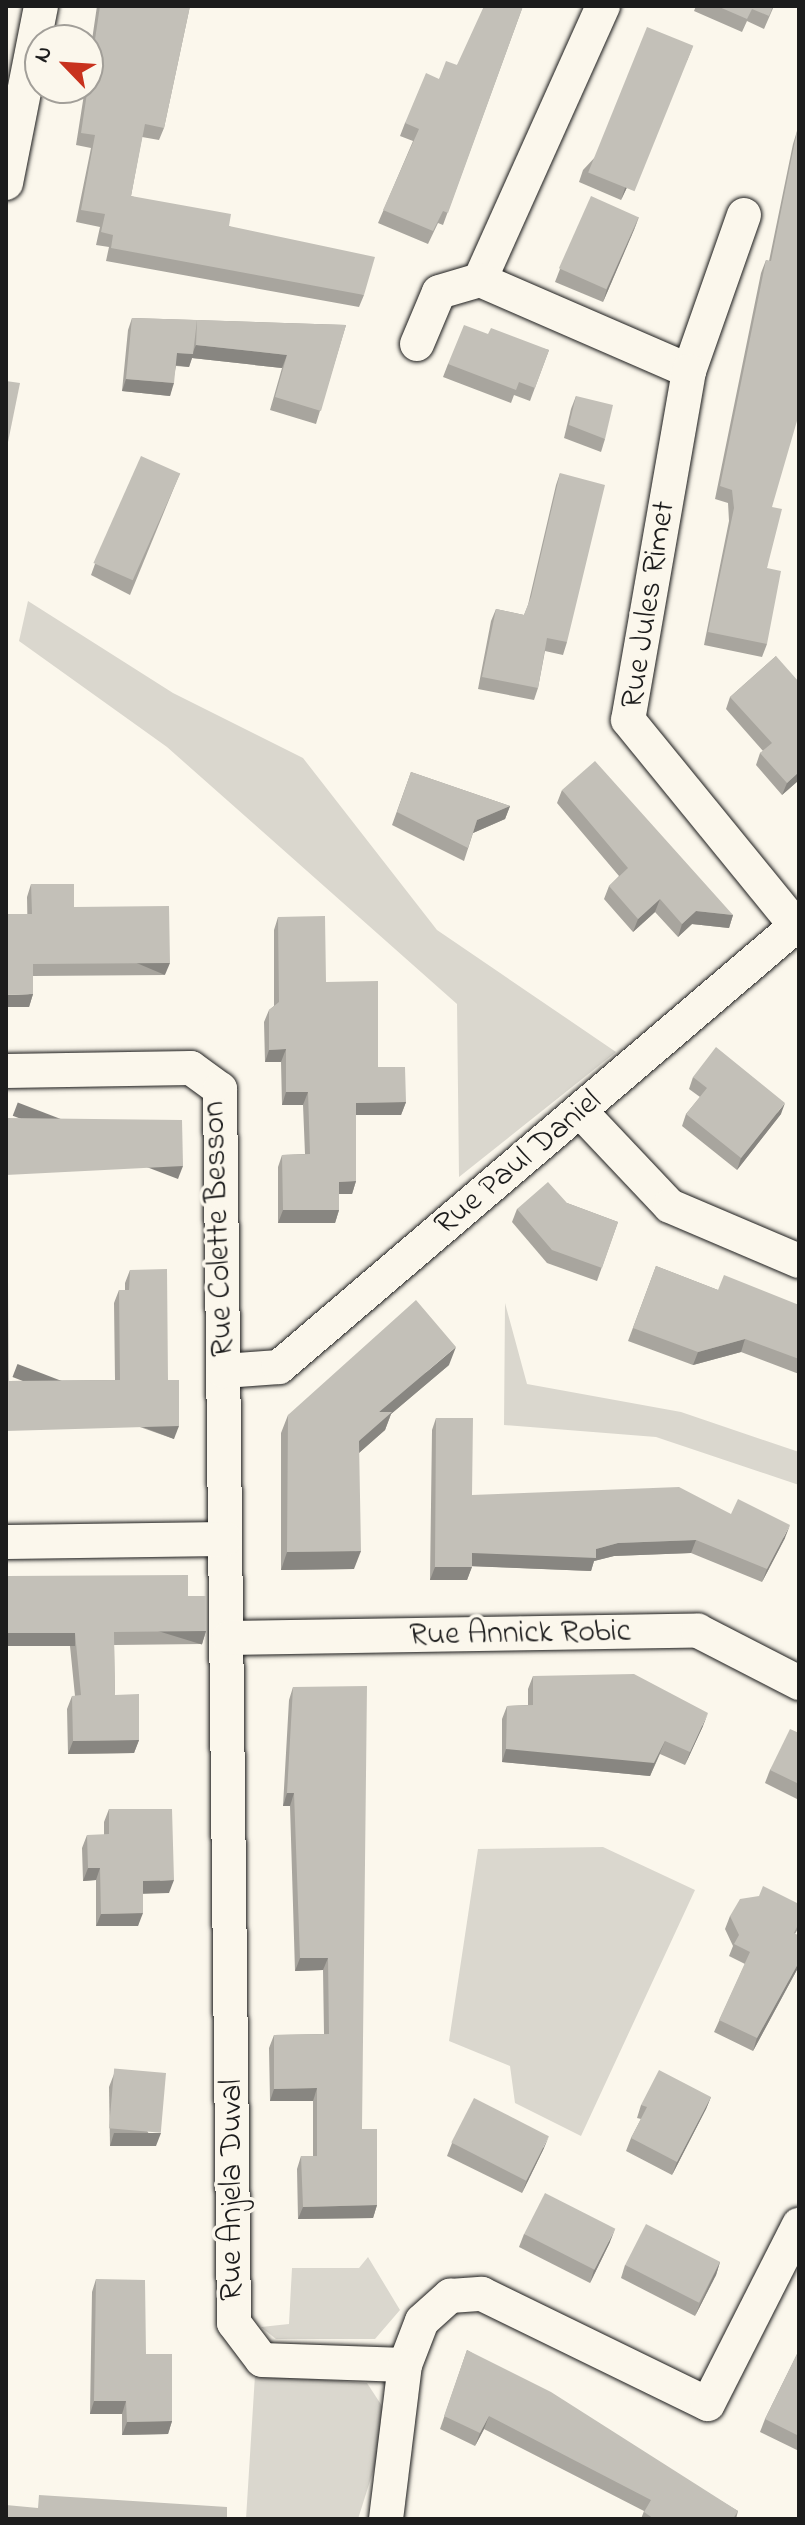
<!DOCTYPE html>
<style>
body{margin:0}
#map{position:relative;width:805px;height:2525px;overflow:hidden;background:#fbf7ec;font-family:"Indie Flower",sans-serif}
div>[style]{position:absolute}
[style*='--x']{left:calc(var(--x)*1px);top:calc(var(--y)*1px);width:calc(var(--w)*1px);rotate:calc(var(--a)*1deg)}
.green>*{inset:0;background:#dad7ce}
.roads{filter:drop-shadow(0 0 2px #1c1c1c) drop-shadow(0 0 2px #1c1c1c)}
.street>*{height:34px;margin:-17px;padding:0 17px;transform-origin:17px;border-radius:17px;background:#fbf7ec}
.wall>*{inset:0;background:#a8a59e}
.shaded-wall>*{inset:0;background:#888681;transform-origin:0 0}
.building>*{inset:0;background:#c3c0b8;transform-origin:0 0}
span{translate:-50% -50%;white-space:nowrap;text-align:center;line-height:1.15;-webkit-text-stroke:7px #fbf7ec;paint-order:stroke}
.street-label{font-size:32px;color:#1c1c1c}
.frame{position:absolute;inset:0;border:8px solid #1c1c1c;pointer-events:none}
.north{position:absolute;left:24px;top:24px;width:80px;height:80px;box-sizing:border-box;background:#fbf7ec;border:2px solid #a29f99;border-radius:50%;rotate:295deg;font-size:22px;font-weight:700;line-height:32px;text-align:center;color:#1c1c1c}
.north::after{content:'';display:block;margin:auto;width:28px;height:36px;background:#c8321e;clip-path:polygon(50% 0,100% 100%,50% 72%,0 100%)}
</style>
<div id="map">
<div class="green">
<i style="clip-path:polygon(28px 601px,173px 693px,303px 758px,437px 930px,616px 1052px,459px 1177px,457px 1004px,167px 747px,19px 641px)"></i>
<i style="clip-path:polygon(505px 1303px,527px 1384px,681px 1412px,799px 1452px,799px 1485px,656px 1437px,504px 1425px)"></i>
<i style="clip-path:polygon(603px 1847px,695px 1890px,581px 2136px,515px 2103px,510px 2066px,449px 2041px,478px 1849px)"></i>
<i style="clip-path:polygon(368px 2257px,400px 2310px,375px 2339px,276px 2339px,261px 2327px,289px 2324px,292px 2268px,359px 2268px)"></i>
<i style="clip-path:polygon(255px 2375px,367px 2383px,384px 2409px,383px 2440px,358px 2519px,246px 2519px)"></i>
</div>
<div class="roads">
<div class="street">
<i style="--x:603;--y:6;--w:300;--a:114.2"></i>
<i style="--x:480;--y:280;--w:228;--a:23.5"></i>
<i style="--x:6;--y:183;--w:180;--a:-78.8"></i>
<i style="--x:744;--y:215;--w:165;--a:109.4"></i>
<i style="--x:689;--y:371;--w:354;--a:99.9"></i>
<i style="--x:628;--y:720;--w:266;--a:50.8"></i>
<i style="--x:417;--y:344;--w:56;--a:-67.1"></i>
<i style="--x:439;--y:292;--w:43;--a:-16.3"></i>
<i style="--x:6;--y:1071;--w:185;--a:-0.9"></i>
<i style="--x:191;--y:1068;--w:36;--a:36"></i>
<i style="--x:220;--y:1089;--w:1234;--a:89.35"></i>
<i style="--x:234;--y:2323;--w:46;--a:52.9"></i>
<i style="--x:262;--y:2360;--w:143;--a:2"></i>
<i style="--x:405;--y:2365;--w:47;--a:-68.9"></i>
<i style="--x:422;--y:2321;--w:38;--a:-42"></i>
<i style="--x:450;--y:2296;--w:32;--a:-4"></i>
<i style="--x:482;--y:2294;--w:251;--a:26"></i>
<i style="--x:708;--y:2404;--w:201;--a:-63.1"></i>
<i style="--x:581;--y:1112;--w:129;--a:46.6"></i>
<i style="--x:670;--y:1206;--w:140;--a:23.1"></i>
<i style="--x:224;--y:1371;--w:55;--a:-4.2"></i>
<i style="--x:279;--y:1367;--w:684;--a:-40.49"></i>
<i style="--x:6;--y:1542;--w:219;--a:-0.8"></i>
<i style="--x:229;--y:1638;--w:469;--a:-0.9"></i>
<i style="--x:698;--y:1631;--w:114;--a:27.2"></i>
<i style="--x:386;--y:2519;--w:155;--a:-83"></i>
</div>
</div>
<div class="wall">
<i style="clip-path:polygon(97px 6px,190px 6px,164px 128px,159px 140px,142px 137px,131px 196px,229px 226px,364px 295px,359px 307px,106px 261px,109px 247px,96px 245px,100px 227px,76px 222px,91px 148px,76px 145px,85px 88px,88px 88px,88px 67px)"></i>
<i style="clip-path:polygon(523px 6px,443px 225px,438px 223px,428px 244px,378px 223px,413px 141px,400px 136px,405px 123px,439px 79px,457px 65px)"></i>
<i style="clip-path:polygon(696px 6px,774px 6px,764px 29px,747px 21px,742px 32px,694px 11px)"></i>
<i style="clip-path:polygon(688px 58px,621px 200px,579px 182px,583px 170px)"></i>
<i style="clip-path:polygon(797px 131px,767px 568px,767px 644px,762px 657px,704px 645px,729px 521px,728px 503px,715px 499px,761px 273px,766px 260px,769px 261px,793px 144px)"></i>
<i style="clip-path:polygon(639px 217px,603px 302px,555px 282px,560px 269px)"></i>
<i style="clip-path:polygon(132px 318px,346px 325px,316px 424px,270px 410px,282px 368px,192px 358px,189px 367px,176px 366px,170px 396px,122px 391px,128px 330px)"></i>
<i style="clip-path:polygon(488px 334px,549px 350px,530px 401px,514px 395px,511px 403px,443px 377px,448px 364px)"></i>
<i style="clip-path:polygon(576px 396px,605px 439px,601px 452px,564px 438px,571px 409px)"></i>
<i style="clip-path:polygon(180px 473px,130px 595px,91px 575px,95px 564px)"></i>
<i style="clip-path:polygon(560px 473px,567px 642px,563px 655px,545px 651px,538px 688px,534px 700px,478px 689px,491px 621px,496px 609px,524px 615px,528px 605px,556px 485px)"></i>
<i style="clip-path:polygon(776px 656px,799px 780px,782px 795px,756px 765px,760px 753px,763px 751px,726px 709px,730px 697px)"></i>
<i style="clip-path:polygon(411px 772px,510px 806px,505px 819px,473px 833px,464px 861px,392px 825px)"></i>
<i style="clip-path:polygon(562px 790px,733px 915px,729px 928px,692px 924px,678px 937px,655px 912px,633px 932px,604px 899px,609px 886px,619px 876px,557px 803px)"></i>
<i style="clip-path:polygon(31px 884px,74px 907px,165px 975px,33px 976px,33px 994px,29px 1007px,27px 897px)"></i>
<i style="clip-path:polygon(278px 917px,326px 982px,378px 1067px,406px 1102px,401px 1115px,356px 1115px,356px 1181px,352px 1194px,339px 1194px,339px 1210px,335px 1223px,278px 1223px,278px 1167px,282px 1155px,305px 1154px,303px 1105px,282px 1105px,281px 1062px,265px 1062px,264px 1022px,269px 1010px,274px 1006px,274px 930px)"></i>
<i style="clip-path:polygon(693px 1077px,781px 1114px,737px 1170px,682px 1126px,686px 1114px,700px 1097px,689px 1089px)"></i>
<i style="clip-path:polygon(567px 1203px,618px 1222px,597px 1281px,547px 1263px,512px 1222px,517px 1209px)"></i>
<i style="clip-path:polygon(656px 1266px,718px 1290px,799px 1305px,799px 1374px,741px 1352px,693px 1365px,628px 1341px)"></i>
<i style="clip-path:polygon(130px 1270px,168px 1380px,174px 1439px,9px 1381px,115px 1380px,114px 1303px,119px 1290px,125px 1290px,125px 1283px)"></i>
<i style="clip-path:polygon(449px 1365px,391px 1414px,385px 1430px,359px 1453px,354px 1569px,281px 1570px,281px 1433px,288px 1415px)"></i>
<i style="clip-path:polygon(436px 1418px,472px 1495px,731px 1514px,785px 1538px,762px 1582px,691px 1553px,614px 1556px,594px 1561px,591px 1571px,472px 1566px,467px 1580px,430px 1580px,432px 1430px)"></i>
<i style="clip-path:polygon(6px 1576px,188px 1596px,206px 1631px,202px 1644px,114px 1645px,115px 1695px,139px 1740px,134px 1753px,68px 1754px,67px 1709px,72px 1696px,75px 1696px,70px 1646px,6px 1646px)"></i>
<i style="clip-path:polygon(533px 1676px,703px 1726px,685px 1765px,660px 1754px,650px 1776px,502px 1762px,502px 1719px,507px 1706px,528px 1705px,528px 1689px)"></i>
<i style="clip-path:polygon(293px 1687px,362px 2129px,377px 2205px,373px 2218px,298px 2219px,297px 2169px,301px 2156px,313px 2156px,313px 2101px,270px 2101px,269px 2048px,274px 2035px,324px 2034px,323px 1970px,295px 1971px,290px 1806px,283px 1806px,289px 1700px)"></i>
<i style="clip-path:polygon(799px 1733px,799px 1800px,765px 1783px,770px 1770px)"></i>
<i style="clip-path:polygon(109px 1809px,169px 1893px,143px 1893px,138px 1926px,96px 1926px,96px 1880px,83px 1881px,82px 1848px,87px 1835px,104px 1835px,104px 1822px)"></i>
<i style="clip-path:polygon(799px 1904px,799px 1927px,795px 1934px,799px 1936px,799px 1966px,753px 2051px,714px 2032px,745px 1964px,729px 1956px,733px 1946px,725px 1929px,730px 1916px)"></i>
<i style="clip-path:polygon(114px 2074px,156px 2146px,110px 2146px,109px 2087px)"></i>
<i style="clip-path:polygon(711px 2097px,706px 2109px,672px 2175px,626px 2151px,631px 2138px,641px 2119px,637px 2118px,641px 2105px)"></i>
<i style="clip-path:polygon(452px 2143px,544px 2148px,522px 2193px,447px 2156px)"></i>
<i style="clip-path:polygon(524px 2234px,610px 2242px,590px 2283px,519px 2247px)"></i>
<i style="clip-path:polygon(720px 2262px,716px 2275px,695px 2316px,621px 2278px,625px 2265px)"></i>
<i style="clip-path:polygon(96px 2279px,146px 2354px,172px 2421px,168px 2434px,122px 2435px,122px 2414px,90px 2414px,92px 2292px)"></i>
<i style="clip-path:polygon(467px 2350px,738px 2511px,736px 2519px,641px 2519px,644px 2511px,484px 2429px,475px 2446px,440px 2429px)"></i>
<i style="clip-path:polygon(799px 2350px,799px 2451px,760px 2432px,765px 2419px)"></i>
</div>
<div class="shaded-wall">
<i style="clip-path:polygon(693px 46px,688px 58px,621px 200px,625px 188px)"></i>
<i style="clip-path:polygon(639px 217px,634px 230px,603px 302px,607px 289px)"></i>
<i style="clip-path:polygon(196px 345px,287px 355px,282px 368px,192px 358px,189px 367px,173px 365px,177px 353px,192px 354px)"></i>
<i style="clip-path:polygon(126px 379px,174px 383px,170px 396px,122px 391px)"></i>
<i style="clip-path:polygon(799px 772px,799px 780px,782px 795px,787px 783px)"></i>
<i style="clip-path:polygon(510px 806px,505px 819px,473px 833px,477px 820px)"></i>
<i style="clip-path:polygon(660px 899px,655px 912px,633px 932px,638px 919px)"></i>
<i style="clip-path:polygon(696px 911px,733px 915px,729px 928px,692px 924px,678px 937px,682px 924px)"></i>
<i style="left:170px;top:963px;width:13px;height:137px;rotate:113deg"></i>
<i style="clip-path:polygon(33px 994px,29px 1007px,6px 1007px,6px 995px)"></i>
<i style="clip-path:polygon(286px 1049px,281px 1062px,265px 1062px,269px 1050px)"></i>
<i style="clip-path:polygon(286px 1092px,308px 1092px,303px 1105px,282px 1105px)"></i>
<i style="clip-path:polygon(406px 1102px,401px 1115px,351px 1115px,356px 1103px)"></i>
<i style="clip-path:polygon(785px 1103px,781px 1114px,737px 1170px,741px 1158px)"></i>
<i style="left:183px;top:1166px;width:14px;height:177px;rotate:111deg"></i>
<i style="clip-path:polygon(356px 1181px,352px 1194px,334px 1194px,339px 1182px)"></i>
<i style="clip-path:polygon(283px 1210px,339px 1210px,335px 1223px,278px 1223px)"></i>
<i style="clip-path:polygon(745px 1339px,741px 1352px,693px 1365px,698px 1352px)"></i>
<i style="clip-path:polygon(456px 1347px,449px 1365px,391px 1414px,385px 1430px,352px 1459px,359px 1441px,379px 1412px)"></i>
<i style="left:179px;top:1426px;width:14px;height:173px;rotate:111deg"></i>
<i style="clip-path:polygon(790px 1525px,785px 1538px,762px 1582px,767px 1569px)"></i>
<i style="clip-path:polygon(696px 1540px,691px 1553px,614px 1556px,594px 1561px,591px 1571px,467px 1566px,472px 1553px,596px 1549px,618px 1543px)"></i>
<i style="clip-path:polygon(361px 1551px,354px 1569px,281px 1570px,287px 1552px)"></i>
<i style="clip-path:polygon(435px 1567px,472px 1567px,467px 1580px,430px 1580px)"></i>
<i style="left:206px;top:1631px;width:14px;height:92px;rotate:107deg"></i>
<i style="left:6px;top:1633px;width:69px;height:13px"></i>
<i style="clip-path:polygon(708px 1713px,703px 1726px,685px 1765px,690px 1752px)"></i>
<i style="clip-path:polygon(139px 1740px,134px 1753px,68px 1754px,73px 1741px)"></i>
<i style="clip-path:polygon(665px 1741px,650px 1776px,502px 1762px,506px 1749px)"></i>
<i style="clip-path:polygon(287px 1793px,294px 1793px,290px 1806px,283px 1806px)"></i>
<i style="clip-path:polygon(88px 1868px,100px 1868px,96px 1880px,83px 1881px)"></i>
<i style="clip-path:polygon(174px 1880px,169px 1893px,138px 1894px,143px 1881px)"></i>
<i style="clip-path:polygon(143px 1913px,138px 1926px,96px 1926px,101px 1914px)"></i>
<i style="clip-path:polygon(300px 1958px,328px 1958px,323px 1970px,295px 1971px)"></i>
<i style="clip-path:polygon(799px 1962px,799px 1966px,753px 2051px,757px 2038px)"></i>
<i style="clip-path:polygon(317px 2088px,313px 2101px,270px 2101px,274px 2089px)"></i>
<i style="clip-path:polygon(711px 2097px,706px 2109px,672px 2175px,677px 2162px)"></i>
<i style="clip-path:polygon(114px 2133px,161px 2133px,156px 2146px,110px 2146px)"></i>
<i style="clip-path:polygon(549px 2136px,544px 2148px,522px 2193px,527px 2180px)"></i>
<i style="clip-path:polygon(377px 2205px,373px 2218px,298px 2219px,303px 2207px)"></i>
<i style="clip-path:polygon(615px 2229px,610px 2242px,590px 2283px,594px 2270px)"></i>
<i style="clip-path:polygon(720px 2262px,716px 2275px,695px 2316px,700px 2304px)"></i>
<i style="clip-path:polygon(94px 2401px,126px 2401px,122px 2414px,90px 2414px)"></i>
<i style="clip-path:polygon(489px 2416px,484px 2429px,475px 2446px,480px 2433px)"></i>
<i style="clip-path:polygon(172px 2421px,168px 2434px,122px 2435px,127px 2422px)"></i>
</div>
<div class="building">
<i style="clip-path:polygon(100px 6px,190px 6px,164px 128px,145px 124px,131px 196px,231px 214px,229px 226px,375px 257px,364px 295px,111px 248px,113px 235px,101px 232px,105px 214px,81px 210px,95px 135px,81px 133px)"></i>
<i style="clip-path:polygon(484px 6px,523px 6px,448px 213px,443px 211px,433px 231px,383px 210px,419px 129px,405px 123px,426px 73px,439px 79px,446px 61px,457px 65px)"></i>
<i style="clip-path:polygon(717px 6px,773px 6px,769px 16px,752px 9px,747px 19px)"></i>
<i style="left:647px;top:27px;width:50px;height:157px;rotate:22deg"></i>
<i style="clip-path:polygon(797px 131px,799px 132px,799px 414px,772px 507px,782px 509px,767px 568px,781px 571px,767px 644px,708px 632px,734px 508px,732px 490px,720px 486px,766px 260px,771px 261px)"></i>
<i style="left:591px;top:196px;width:52px;height:79px;rotate:24deg"></i>
<i style="clip-path:polygon(132px 318px,197px 320px,193px 354px,177px 353px,174px 383px,126px 379px)"></i>
<i style="clip-path:polygon(197px 320px,346px 325px,321px 411px,275px 397px,287px 355px,196px 345px)"></i>
<i style="clip-path:polygon(464px 325px,488px 334px,491px 328px,549px 350px,535px 388px,519px 382px,516px 390px,448px 364px)"></i>
<i style="clip-path:polygon(6px 381px,20px 383px,6px 452px)"></i>
<i style="clip-path:polygon(576px 396px,613px 405px,605px 439px,569px 425px)"></i>
<i style="left:141px;top:456px;width:43px;height:117px;rotate:24deg"></i>
<i style="clip-path:polygon(560px 473px,605px 485px,567px 642px,547px 638px,538px 688px,482px 677px,496px 609px,524px 615px,531px 597px)"></i>
<i style="clip-path:polygon(776px 656px,799px 682px,799px 772px,787px 783px,760px 753px,772px 743px,730px 697px)"></i>
<i style="clip-path:polygon(595px 761px,733px 915px,696px 911px,682px 924px,660px 899px,638px 919px,609px 886px,628px 868px,562px 790px)"></i>
<i style="clip-path:polygon(411px 772px,510px 806px,477px 820px,468px 848px,397px 812px)"></i>
<i style="clip-path:polygon(31px 884px,74px 884px,74px 907px,169px 906px,170px 963px,33px 964px,33px 994px,6px 995px,6px 914px,32px 914px)"></i>
<i style="clip-path:polygon(325px 916px,326px 982px,378px 981px,378px 1067px,405px 1067px,406px 1102px,356px 1103px,356px 1181px,339px 1182px,339px 1210px,283px 1210px,282px 1155px,310px 1154px,308px 1092px,286px 1092px,286px 1049px,269px 1050px,269px 1010px,279px 1002px,278px 917px)"></i>
<i style="clip-path:polygon(716px 1047px,785px 1103px,741px 1158px,686px 1114px,707px 1088px,693px 1077px)"></i>
<i style="clip-path:polygon(6px 1118px,182px 1120px,183px 1166px,6px 1175px)"></i>
<i style="clip-path:polygon(548px 1182px,567px 1203px,618px 1222px,602px 1268px,552px 1250px,517px 1209px)"></i>
<i style="clip-path:polygon(656px 1266px,718px 1290px,724px 1275px,799px 1305px,799px 1359px,745px 1339px,698px 1352px,633px 1328px)"></i>
<i style="clip-path:polygon(167px 1269px,168px 1380px,179px 1380px,179px 1426px,6px 1431px,6px 1279px,8px 1279px,9px 1381px,120px 1380px,119px 1290px,129px 1290px,130px 1270px)"></i>
<i style="clip-path:polygon(416px 1300px,456px 1347px,379px 1412px,392px 1412px,359px 1441px,361px 1551px,287px 1552px,288px 1415px)"></i>
<i style="clip-path:polygon(436px 1418px,473px 1418px,472px 1495px,679px 1487px,731px 1514px,738px 1499px,790px 1525px,767px 1569px,696px 1540px,618px 1543px,596px 1549px,596px 1558px,472px 1553px,472px 1567px,435px 1567px)"></i>
<i style="clip-path:polygon(188px 1575px,188px 1596px,206px 1596px,206px 1631px,114px 1632px,115px 1695px,139px 1694px,139px 1740px,73px 1741px,72px 1696px,81px 1695px,75px 1633px,6px 1633px,6px 1576px)"></i>
<i style="clip-path:polygon(634px 1674px,708px 1713px,690px 1752px,665px 1741px,654px 1763px,506px 1749px,507px 1706px,533px 1705px,533px 1676px)"></i>
<i style="clip-path:polygon(367px 1686px,362px 2129px,377px 2129px,377px 2205px,303px 2207px,301px 2156px,317px 2156px,317px 2088px,274px 2089px,274px 2035px,329px 2034px,328px 1958px,300px 1958px,294px 1793px,287px 1793px,293px 1687px)"></i>
<i style="clip-path:polygon(790px 1729px,799px 1733px,799px 1784px,770px 1770px)"></i>
<i style="clip-path:polygon(109px 1809px,172px 1809px,174px 1880px,143px 1881px,143px 1913px,101px 1914px,100px 1868px,88px 1868px,87px 1835px,109px 1834px)"></i>
<i style="clip-path:polygon(763px 1886px,799px 1904px,799px 1923px,794px 1933px,799px 1936px,799px 1962px,757px 2038px,719px 2020px,750px 1952px,734px 1944px,739px 1935px,730px 1916px,740px 1899px,759px 1896px)"></i>
<i style="clip-path:polygon(659px 2070px,711px 2097px,677px 2162px,631px 2138px,647px 2107px,641px 2105px)"></i>
<i style="left:166px;top:2073px;width:60px;height:52px;rotate:95deg"></i>
<i style="left:474px;top:2098px;width:84px;height:50px;rotate:27deg"></i>
<i style="left:545px;top:2193px;width:79px;height:46px;rotate:27deg"></i>
<i style="left:646px;top:2224px;width:83px;height:46px;rotate:27deg"></i>
<i style="clip-path:polygon(96px 2279px,145px 2280px,146px 2354px,172px 2354px,172px 2421px,127px 2422px,126px 2401px,94px 2401px)"></i>
<i style="clip-path:polygon(467px 2350px,551px 2392px,738px 2511px,733px 2519px,654px 2519px,644px 2512px,651px 2500px,489px 2416px,480px 2433px,444px 2416px)"></i>
<i style="clip-path:polygon(799px 2350px,799px 2436px,765px 2419px)"></i>
<i style="clip-path:polygon(39px 2495px,227px 2507px,227px 2519px,6px 2519px,6px 2505px,38px 2508px)"></i>
</div>
<div class="street-label">
<span style="left:650px;top:605px;rotate:-81deg">Rue Jules Rimet</span>
<span style="left:519px;top:1164px;rotate:-40deg">Rue Paul Daniel</span>
<span style="left:220px;top:1229px;rotate:-92deg">Rue Colette Besson</span>
<span style="left:520px;top:1635px;rotate:-1deg">Rue Annick Robic</span>
<span style="left:233px;top:2190px;rotate:-90deg">Rue Anjela Duval</span>
</div>
<div class="frame"></div>
<div class="north">N</div>
</div>
